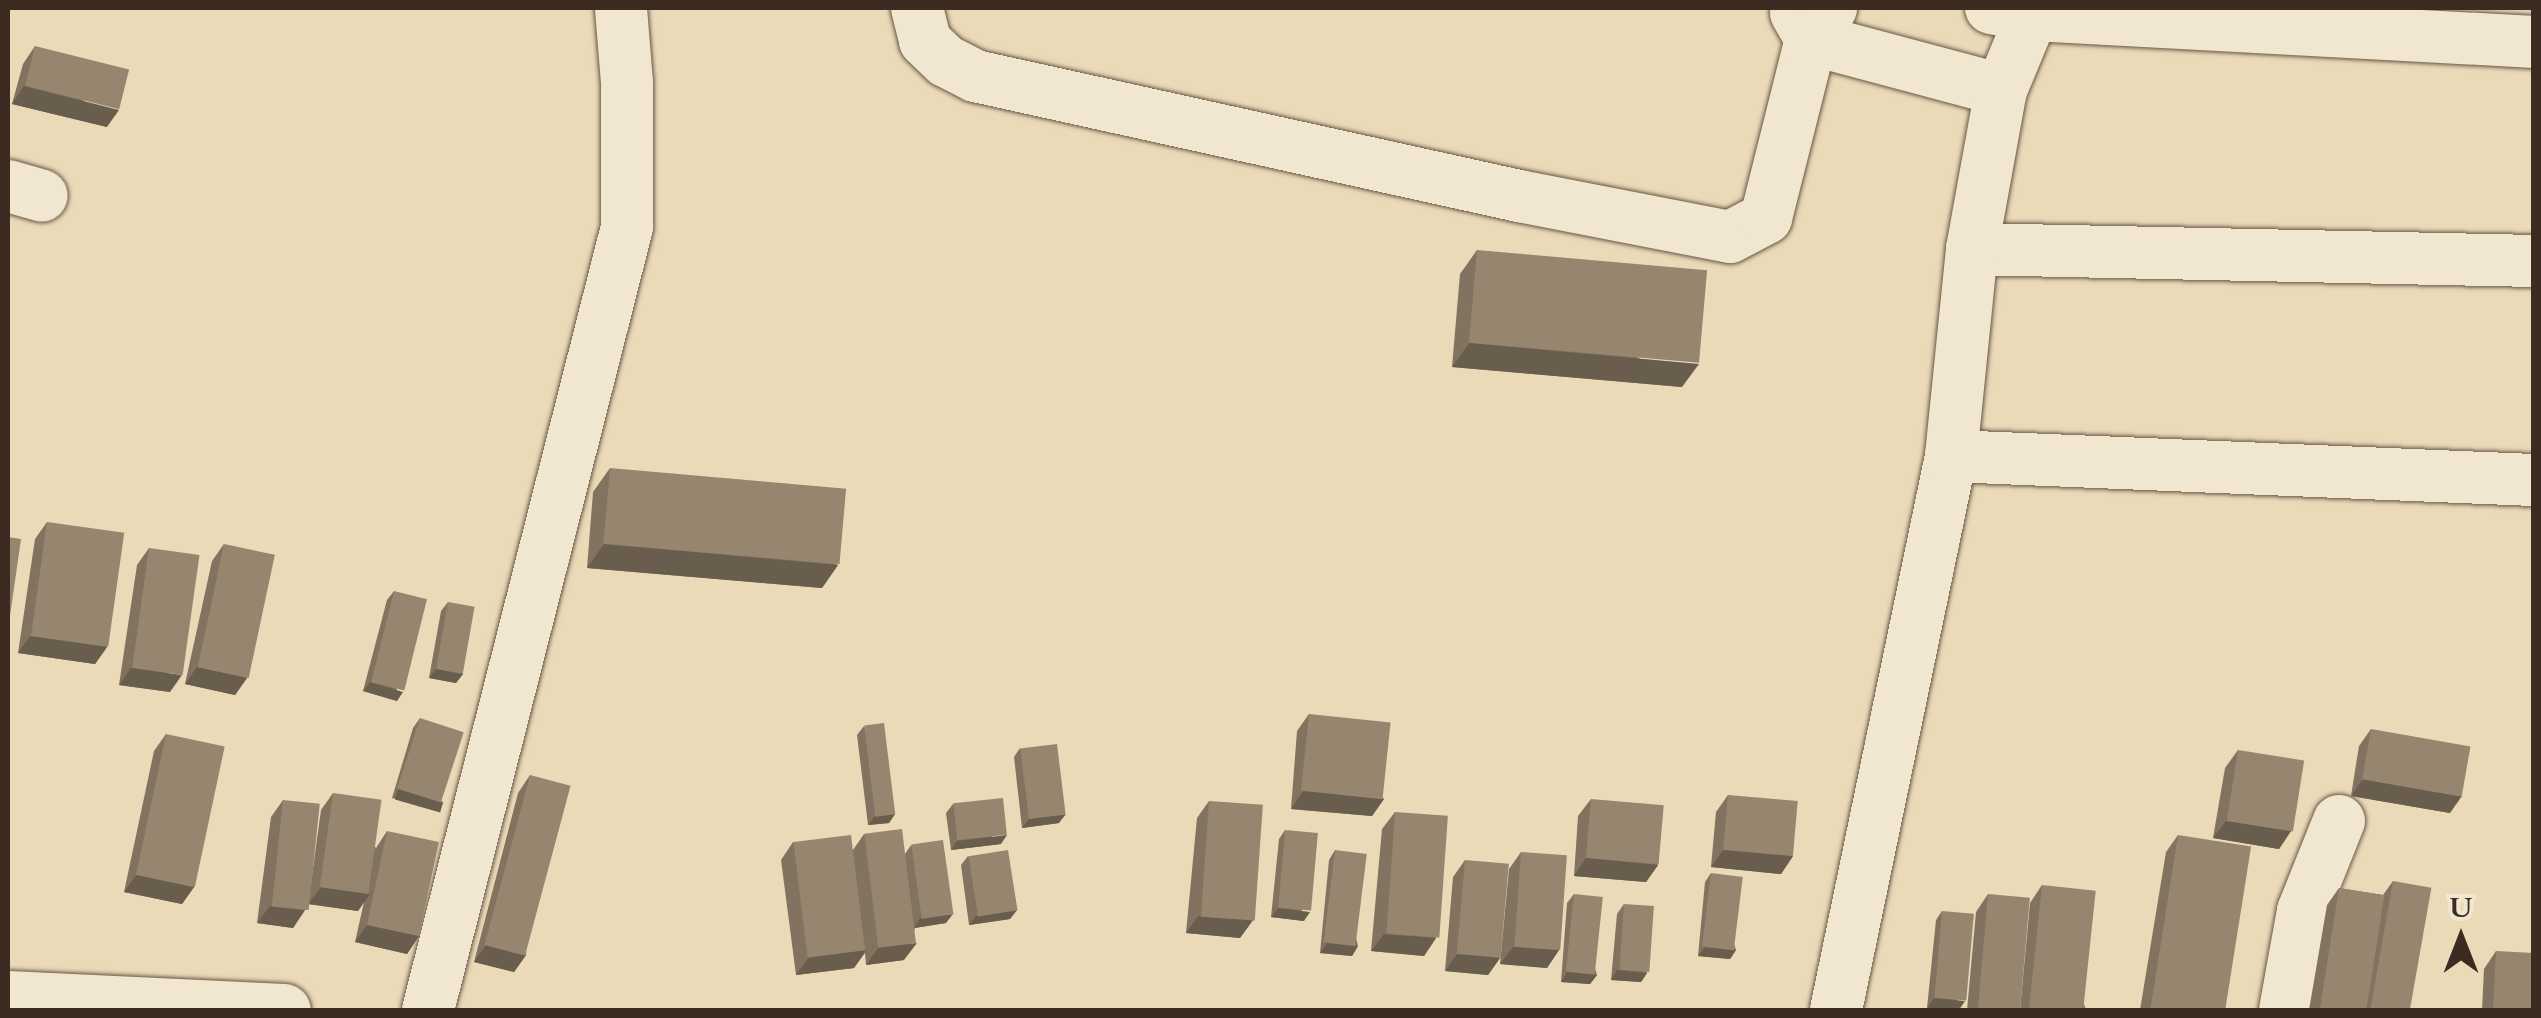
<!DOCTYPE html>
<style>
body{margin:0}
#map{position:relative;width:2541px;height:1018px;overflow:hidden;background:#eadab7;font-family:Cardo,serif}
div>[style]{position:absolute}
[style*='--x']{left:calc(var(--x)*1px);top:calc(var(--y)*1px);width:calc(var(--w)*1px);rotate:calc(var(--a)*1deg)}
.roads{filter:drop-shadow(0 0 2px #685746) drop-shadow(0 0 2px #685746)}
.minor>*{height:52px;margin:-26px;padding:0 26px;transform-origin:26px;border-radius:26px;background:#f1e7d0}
.wall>*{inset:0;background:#81735f}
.shaded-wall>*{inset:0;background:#695e4e;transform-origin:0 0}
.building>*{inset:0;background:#96866f;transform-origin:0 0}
span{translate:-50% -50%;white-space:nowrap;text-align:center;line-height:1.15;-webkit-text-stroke:8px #f1e7d0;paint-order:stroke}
.frame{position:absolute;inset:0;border:10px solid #3c2b20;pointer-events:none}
.north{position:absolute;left:2411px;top:888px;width:100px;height:100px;-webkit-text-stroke:8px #f1e7d0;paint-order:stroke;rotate:0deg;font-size:28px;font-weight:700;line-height:40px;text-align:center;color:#3c2b20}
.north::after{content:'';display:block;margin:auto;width:35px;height:45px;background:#3c2b20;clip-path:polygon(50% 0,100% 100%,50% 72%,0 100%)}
</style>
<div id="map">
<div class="roads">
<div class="minor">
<i style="--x:917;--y:8;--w:34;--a:76"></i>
<i style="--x:925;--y:41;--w:29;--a:44"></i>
<i style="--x:946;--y:61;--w:33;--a:27"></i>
<i style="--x:975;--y:76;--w:557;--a:12.44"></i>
<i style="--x:1519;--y:196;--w:215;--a:11"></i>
<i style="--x:1730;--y:237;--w:41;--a:-27.8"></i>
<i style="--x:1766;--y:218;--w:185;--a:-75.9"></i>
<i style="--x:1811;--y:39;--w:37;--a:-57"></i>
<i style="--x:1991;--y:8;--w:43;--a:9.5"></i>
<i style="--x:2033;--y:15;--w:502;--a:3.08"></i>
<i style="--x:1796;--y:13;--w:30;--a:60"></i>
<i style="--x:1811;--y:39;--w:197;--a:15"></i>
<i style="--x:8;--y:186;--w:35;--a:16"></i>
<i style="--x:1972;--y:249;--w:562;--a:1.22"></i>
<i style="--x:1951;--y:456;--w:583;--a:2.36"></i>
<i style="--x:8;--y:997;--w:277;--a:2.7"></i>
<i style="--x:428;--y:1010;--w:808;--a:-75.74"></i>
<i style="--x:627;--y:227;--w:144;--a:-90"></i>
<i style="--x:627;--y:83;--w:75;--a:-94.6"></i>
<i style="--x:1836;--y:1010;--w:566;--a:-78.27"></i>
<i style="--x:1951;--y:456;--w:208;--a:-84.2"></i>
<i style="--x:1972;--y:249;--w:162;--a:-79.7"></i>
<i style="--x:2001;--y:90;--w:89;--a:-67.5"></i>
<i style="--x:2285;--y:1010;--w:101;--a:-79.7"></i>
<i style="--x:2303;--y:911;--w:97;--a:-68.2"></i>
</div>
</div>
<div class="wall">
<i style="clip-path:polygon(35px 46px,107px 127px,12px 104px,23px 64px)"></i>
<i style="clip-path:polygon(1477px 250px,1682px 387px,1452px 367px,1460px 274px)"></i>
<i style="clip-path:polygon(610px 468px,838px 565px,822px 588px,587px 568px,593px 492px)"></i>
<i style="clip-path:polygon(47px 522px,107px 647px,95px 664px,18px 653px,35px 539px)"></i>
<i style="clip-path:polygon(224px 544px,247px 678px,235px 695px,185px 684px,212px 561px)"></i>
<i style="clip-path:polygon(149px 548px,170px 692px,119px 685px,137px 565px)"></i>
<i style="clip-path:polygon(394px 591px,397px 701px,363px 691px,387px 600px)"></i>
<i style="clip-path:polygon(448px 602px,463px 674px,456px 683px,429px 678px,441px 611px)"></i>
<i style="clip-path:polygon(1309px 714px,1384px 799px,1372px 816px,1291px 809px,1297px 731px)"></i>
<i style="clip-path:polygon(420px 718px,437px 811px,392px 798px,413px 728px)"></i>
<i style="clip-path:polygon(864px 726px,895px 814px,889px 823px,868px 825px,857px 735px)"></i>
<i style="clip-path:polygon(2371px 729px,2450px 813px,2351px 796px,2359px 746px)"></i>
<i style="clip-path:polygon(166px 734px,194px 887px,182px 904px,124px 892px,154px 751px)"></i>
<i style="clip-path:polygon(1020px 748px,1059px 823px,1022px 828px,1014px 757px)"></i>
<i style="clip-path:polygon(2238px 750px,2291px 831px,2279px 849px,2213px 838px,2225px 768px)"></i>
<i style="clip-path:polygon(530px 775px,526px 955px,514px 972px,474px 962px,518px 793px)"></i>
<i style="clip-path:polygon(333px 793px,376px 848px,387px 831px,419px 936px,407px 954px,355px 942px,364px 902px,358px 911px,308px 904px,321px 810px)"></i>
<i style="clip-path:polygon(1728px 795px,1793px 856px,1781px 874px,1711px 867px,1716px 812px)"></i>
<i style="clip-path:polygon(1591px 799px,1658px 865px,1646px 882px,1574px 876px,1578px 816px)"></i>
<i style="clip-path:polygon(283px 800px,305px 910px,293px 928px,257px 923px,271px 817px)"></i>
<i style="clip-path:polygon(1209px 801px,1253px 920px,1240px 938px,1186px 933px,1197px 818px)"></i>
<i style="clip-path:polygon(953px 804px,1001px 844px,951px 850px,946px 813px)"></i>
<i style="clip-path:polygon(1395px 812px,1436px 938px,1424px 956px,1371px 951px,1382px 829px)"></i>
<i style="clip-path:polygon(1285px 830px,1304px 921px,1271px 917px,1279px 839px)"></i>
<i style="clip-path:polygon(864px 834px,905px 854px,911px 845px,946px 923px,915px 928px,904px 960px,866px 965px,865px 953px,854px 968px,796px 975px,781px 860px,793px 842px,853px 850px)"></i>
<i style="clip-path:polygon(2178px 835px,2224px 1010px,2140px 1010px,2166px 852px)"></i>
<i style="clip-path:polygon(1335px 850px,1358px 946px,1352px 956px,1320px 953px,1329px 860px)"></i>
<i style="clip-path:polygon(1521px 852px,1559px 950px,1547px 968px,1500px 964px,1509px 869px)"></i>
<i style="clip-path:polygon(968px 856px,1017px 910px,1010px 919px,969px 925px,961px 865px)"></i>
<i style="clip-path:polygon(1465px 860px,1500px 958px,1488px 975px,1445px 971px,1453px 877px)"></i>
<i style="clip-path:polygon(1711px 873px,1736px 950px,1730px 959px,1698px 956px,1705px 882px)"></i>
<i style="clip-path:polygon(2393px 881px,2410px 1010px,2309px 1010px,2327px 905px,2339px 888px,2383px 895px)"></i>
<i style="clip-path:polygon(2042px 885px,2086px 1010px,2020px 1010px,2030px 903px)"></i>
<i style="clip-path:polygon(1574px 894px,1597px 975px,1590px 984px,1561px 982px,1567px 903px)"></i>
<i style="clip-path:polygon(1988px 894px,2019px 1010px,1967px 1010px,1976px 912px)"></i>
<i style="clip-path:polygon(1624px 904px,1647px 973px,1641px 982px,1611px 980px,1617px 914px)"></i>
<i style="clip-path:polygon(1942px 911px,1959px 1010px,1927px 1008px,1936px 920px)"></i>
<i style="clip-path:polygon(2496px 951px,2534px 1010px,2482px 1010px,2484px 969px)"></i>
</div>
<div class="shaded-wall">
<i style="clip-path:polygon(24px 86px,119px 110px,107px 127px,12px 104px)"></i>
<i style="clip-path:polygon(1469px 343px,1699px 364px,1682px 387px,1452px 367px)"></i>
<i style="clip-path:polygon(604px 544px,838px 565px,822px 588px,587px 568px)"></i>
<i style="clip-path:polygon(30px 636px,107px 647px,95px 664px,18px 653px)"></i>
<i style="clip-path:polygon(197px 667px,247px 678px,235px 695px,185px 684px)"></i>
<i style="clip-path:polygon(131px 668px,182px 675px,170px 692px,119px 685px)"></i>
<i style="clip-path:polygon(436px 669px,463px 674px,456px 683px,429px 678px)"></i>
<i style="clip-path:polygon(370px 682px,403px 692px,397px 701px,363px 691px)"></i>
<i style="clip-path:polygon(2363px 779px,2462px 796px,2450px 813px,2351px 796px)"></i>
<i style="left:398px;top:789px;width:47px;height:11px;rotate:16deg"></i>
<i style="clip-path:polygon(1303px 791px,1384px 799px,1372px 816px,1291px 809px)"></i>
<i style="clip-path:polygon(895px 814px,889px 823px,868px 825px,875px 816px)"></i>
<i style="clip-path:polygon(1066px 814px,1059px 823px,1022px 828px,1029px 819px)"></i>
<i style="clip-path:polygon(2226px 821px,2291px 831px,2279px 849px,2213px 838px)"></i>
<i style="clip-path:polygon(1007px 835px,1001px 844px,951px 850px,957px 841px)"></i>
<i style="clip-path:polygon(1723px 850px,1793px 856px,1781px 874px,1711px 867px)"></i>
<i style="clip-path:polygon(1586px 858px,1658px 865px,1646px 882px,1574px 876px)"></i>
<i style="clip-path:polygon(136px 875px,194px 887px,182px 904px,124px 892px)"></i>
<i style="clip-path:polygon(321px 887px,370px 894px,358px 911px,308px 904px)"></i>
<i style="clip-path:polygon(270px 906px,305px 910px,293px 928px,257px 923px)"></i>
<i style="clip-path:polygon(1278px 908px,1310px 912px,1304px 921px,1271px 917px)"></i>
<i style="clip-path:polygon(1017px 910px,1010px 919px,969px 925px,976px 916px)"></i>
<i style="clip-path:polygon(953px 914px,946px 923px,914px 928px,920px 918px)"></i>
<i style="clip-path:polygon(1198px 916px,1253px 920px,1240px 938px,1186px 933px)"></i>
<i style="clip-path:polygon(367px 925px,419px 936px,407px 954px,355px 942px)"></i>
<i style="clip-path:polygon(1384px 934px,1436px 938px,1424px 956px,1371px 951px)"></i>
<i style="clip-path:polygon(917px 943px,904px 960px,866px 965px,879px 947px)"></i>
<i style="clip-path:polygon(1327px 943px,1358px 946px,1352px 956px,1320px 953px)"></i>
<i style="clip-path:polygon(486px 945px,526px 955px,514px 972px,474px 962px)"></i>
<i style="clip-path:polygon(1513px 947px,1559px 950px,1547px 968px,1500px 964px)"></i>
<i style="clip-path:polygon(1705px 947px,1736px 950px,1730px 959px,1698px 956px)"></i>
<i style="clip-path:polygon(866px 950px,854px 968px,796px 975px,808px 958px)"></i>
<i style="clip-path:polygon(1457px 954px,1500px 958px,1488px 975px,1445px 971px)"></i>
<i style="clip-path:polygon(1617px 970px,1647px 973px,1641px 982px,1611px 980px)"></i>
<i style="clip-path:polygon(1567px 972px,1597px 975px,1590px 984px,1561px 982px)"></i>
<i style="clip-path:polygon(1934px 998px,1965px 1001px,1959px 1010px,1927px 1008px)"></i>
</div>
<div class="building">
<i style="left:35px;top:46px;width:97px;height:41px;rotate:14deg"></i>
<i style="left:1477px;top:250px;width:231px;height:93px;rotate:5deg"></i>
<i style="left:610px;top:468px;width:237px;height:76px;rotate:5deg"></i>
<i style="left:47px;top:522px;width:78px;height:115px;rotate:8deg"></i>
<i style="clip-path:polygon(8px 537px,21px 539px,8px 630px)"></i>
<i style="left:224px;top:544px;width:52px;height:126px;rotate:12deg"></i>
<i style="left:149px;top:548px;width:51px;height:121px;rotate:8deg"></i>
<i style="left:394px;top:591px;width:34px;height:94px;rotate:14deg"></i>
<i style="left:448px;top:602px;width:27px;height:68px;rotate:10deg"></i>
<i style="left:1309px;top:714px;width:82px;height:77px;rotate:6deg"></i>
<i style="left:420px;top:718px;width:46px;height:74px;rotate:18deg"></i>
<i style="left:884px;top:723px;width:92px;height:20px;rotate:83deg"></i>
<i style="left:2371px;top:729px;width:101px;height:51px;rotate:10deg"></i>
<i style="left:166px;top:734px;width:60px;height:144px;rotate:12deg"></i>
<i style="left:1057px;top:744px;width:71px;height:37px;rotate:83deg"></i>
<i style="left:2238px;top:750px;width:67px;height:72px;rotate:9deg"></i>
<i style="left:530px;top:775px;width:42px;height:176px;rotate:15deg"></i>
<i style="left:333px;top:793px;width:49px;height:95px;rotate:8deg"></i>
<i style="left:1728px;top:795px;width:70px;height:55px;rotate:5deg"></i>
<i style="left:1003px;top:798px;width:37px;height:50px;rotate:84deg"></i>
<i style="left:1591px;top:799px;width:73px;height:59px;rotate:5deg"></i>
<i style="left:283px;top:800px;width:37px;height:107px;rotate:6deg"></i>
<i style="left:1209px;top:801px;width:54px;height:116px;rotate:4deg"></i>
<i style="left:1395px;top:812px;width:53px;height:122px;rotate:4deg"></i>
<i style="left:902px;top:829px;width:115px;height:38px;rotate:83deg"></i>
<i style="left:1285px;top:830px;width:33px;height:78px;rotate:5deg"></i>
<i style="left:387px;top:831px;width:53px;height:96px;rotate:12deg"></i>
<i style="left:851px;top:835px;width:116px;height:58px;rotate:83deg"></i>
<i style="left:2178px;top:835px;width:74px;height:177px;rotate:9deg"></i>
<i style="left:943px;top:840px;width:75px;height:32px;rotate:82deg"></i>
<i style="left:1008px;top:850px;width:61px;height:40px;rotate:81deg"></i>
<i style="left:1335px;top:850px;width:32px;height:93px;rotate:7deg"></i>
<i style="left:1521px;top:852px;width:46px;height:95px;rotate:4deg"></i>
<i style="left:1465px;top:860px;width:44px;height:94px;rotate:5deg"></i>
<i style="left:1711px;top:873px;width:32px;height:74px;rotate:7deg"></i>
<i style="left:2393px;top:881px;width:39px;height:131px;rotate:10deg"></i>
<i style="left:2042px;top:885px;width:54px;height:126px;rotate:6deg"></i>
<i style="left:2339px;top:888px;width:46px;height:124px;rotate:9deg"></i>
<i style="left:1574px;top:894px;width:29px;height:78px;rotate:6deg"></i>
<i style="left:1988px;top:894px;width:42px;height:115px;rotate:5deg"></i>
<i style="left:1624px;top:904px;width:30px;height:66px;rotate:4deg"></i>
<i style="left:1942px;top:911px;width:32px;height:87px;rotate:5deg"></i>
<i style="left:2496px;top:951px;width:38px;height:59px;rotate:3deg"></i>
</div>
<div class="frame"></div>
<div class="north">U</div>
</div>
